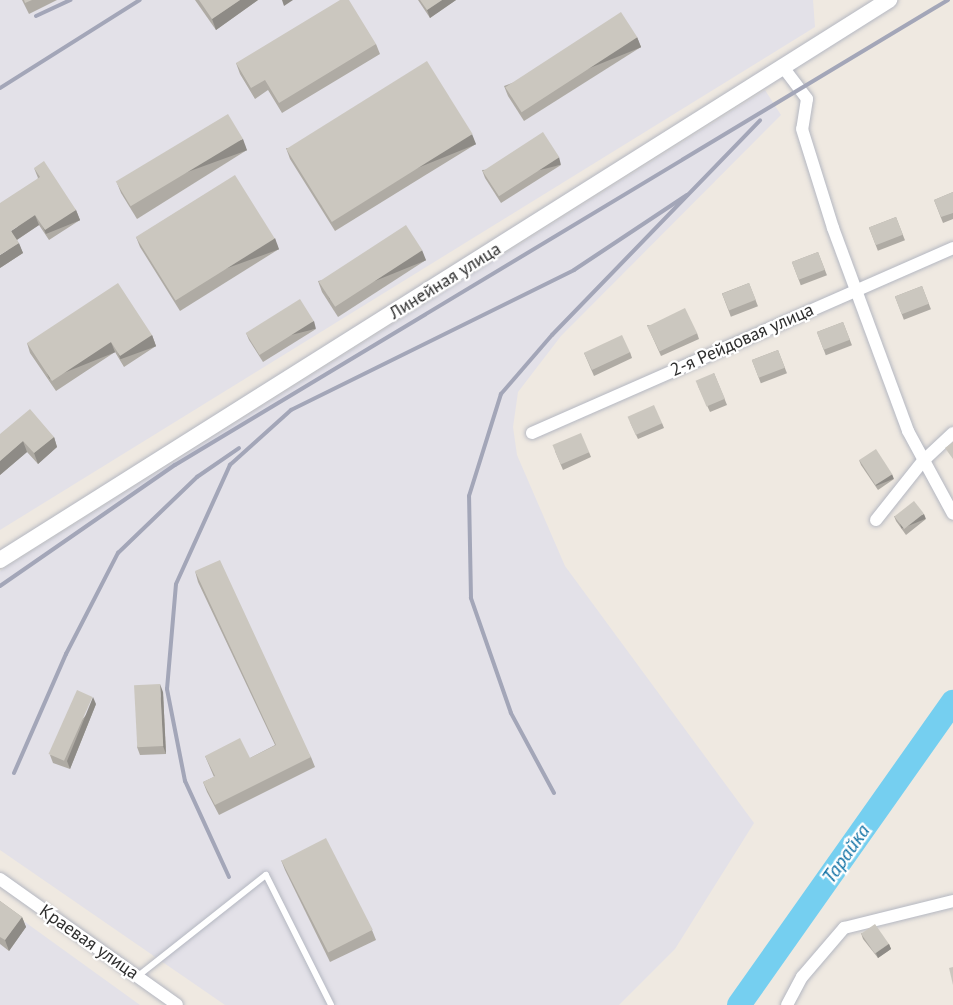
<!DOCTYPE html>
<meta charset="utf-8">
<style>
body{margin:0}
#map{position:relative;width:953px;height:1005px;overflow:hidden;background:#efe9e1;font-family:"PT Sans",sans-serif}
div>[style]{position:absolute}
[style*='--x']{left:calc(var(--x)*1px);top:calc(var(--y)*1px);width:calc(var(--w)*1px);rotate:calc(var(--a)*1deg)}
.industrial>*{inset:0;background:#e3e1e8}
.river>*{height:24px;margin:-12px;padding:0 12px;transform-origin:12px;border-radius:12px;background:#75cff0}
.roads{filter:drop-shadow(0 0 2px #b4b7c1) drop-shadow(0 0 2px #b4b7c1)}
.service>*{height:6px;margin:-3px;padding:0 3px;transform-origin:3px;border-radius:3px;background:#fff}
.minor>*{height:12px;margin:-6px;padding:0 6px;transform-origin:6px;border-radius:6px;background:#fff}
.tertiary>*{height:16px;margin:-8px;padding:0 8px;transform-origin:8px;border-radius:8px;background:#fff}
.rail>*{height:4px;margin:-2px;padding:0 2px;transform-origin:2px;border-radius:2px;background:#a3a6b8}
.wall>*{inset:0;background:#afaba4;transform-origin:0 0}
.shaded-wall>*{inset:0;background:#8e8b86;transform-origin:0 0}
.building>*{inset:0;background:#cbc7bf;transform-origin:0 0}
span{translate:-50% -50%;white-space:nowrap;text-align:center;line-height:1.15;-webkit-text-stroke:4.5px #fff;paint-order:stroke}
.street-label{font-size:18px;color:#2e2e2e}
.water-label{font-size:20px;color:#0d6fa3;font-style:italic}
</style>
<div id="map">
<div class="industrial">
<i style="clip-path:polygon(0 0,813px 0,815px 27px,0 530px)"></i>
<i style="clip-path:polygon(765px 90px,781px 115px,561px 336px,518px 392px,513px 427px,517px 455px,565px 566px,754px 823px,675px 949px,619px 1005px,225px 1005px,0 850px,0 571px)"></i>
<i style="clip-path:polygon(0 904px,140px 1005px,0 1005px)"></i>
</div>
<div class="river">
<i style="--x:739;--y:1005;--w:371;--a:-54.8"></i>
</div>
<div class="roads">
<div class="service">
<i style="--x:138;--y:976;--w:163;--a:-38.3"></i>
<i style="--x:266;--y:875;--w:145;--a:63.4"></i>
</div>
<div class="minor">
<i style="--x:783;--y:67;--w:40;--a:53"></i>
<i style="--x:807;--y:99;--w:30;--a:99"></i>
<i style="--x:802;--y:129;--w:104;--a:72.6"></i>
<i style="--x:833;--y:228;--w:216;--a:69.7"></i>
<i style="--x:908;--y:431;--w:94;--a:61.5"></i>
<i style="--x:532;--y:433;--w:460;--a:-23.7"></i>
<i style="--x:876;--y:520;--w:75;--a:-51.5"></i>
<i style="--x:923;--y:461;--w:41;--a:-43"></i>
<i style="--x:0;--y:879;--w:217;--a:35.4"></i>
<i style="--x:787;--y:1005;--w:32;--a:-62"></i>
<i style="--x:802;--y:977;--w:65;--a:-49.4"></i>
<i style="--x:844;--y:928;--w:112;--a:-13.9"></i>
</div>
<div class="tertiary">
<i style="--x:0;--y:560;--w:1051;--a:-32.21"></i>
</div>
</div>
<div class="rail">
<i style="--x:36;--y:16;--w:38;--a:-25"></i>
<i style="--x:0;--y:88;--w:165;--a:-32.2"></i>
<i style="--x:0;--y:586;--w:213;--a:-34.7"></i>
<i style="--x:175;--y:465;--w:902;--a:-31.03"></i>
<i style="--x:14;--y:773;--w:130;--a:-66.4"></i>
<i style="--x:66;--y:654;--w:114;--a:-62.8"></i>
<i style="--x:118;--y:553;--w:110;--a:-43.9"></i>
<i style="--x:197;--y:477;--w:51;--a:-34.6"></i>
<i style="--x:554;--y:793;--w:91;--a:-118.3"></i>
<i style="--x:511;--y:713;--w:122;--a:-109.2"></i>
<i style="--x:471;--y:598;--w:102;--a:-91.1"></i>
<i style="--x:469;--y:496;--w:107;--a:-72.6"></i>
<i style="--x:501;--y:394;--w:78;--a:-49.2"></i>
<i style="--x:552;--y:335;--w:299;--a:-45.9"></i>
<i style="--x:229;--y:877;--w:106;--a:-114.6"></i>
<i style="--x:185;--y:781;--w:94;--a:-101.1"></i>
<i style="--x:167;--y:689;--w:105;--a:-85.1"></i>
<i style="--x:176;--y:584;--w:131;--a:-65.6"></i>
<i style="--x:230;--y:465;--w:82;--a:-42"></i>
<i style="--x:291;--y:410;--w:316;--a:-26.3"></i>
<i style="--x:574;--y:270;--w:136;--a:-33.6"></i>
</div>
<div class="wall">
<i style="clip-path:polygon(22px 0,57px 0,29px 14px)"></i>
<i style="clip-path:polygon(195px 0,258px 0,216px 30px)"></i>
<i style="clip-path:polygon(418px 0,456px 0,430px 18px)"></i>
<i style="clip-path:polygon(637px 37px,641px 47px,524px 121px,508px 96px,504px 86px)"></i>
<i style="clip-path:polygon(376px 44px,380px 54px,282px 113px,268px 90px,255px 99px,240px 74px,236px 63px)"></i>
<i style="clip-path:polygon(476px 144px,335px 231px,290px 159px,286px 148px)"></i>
<i style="clip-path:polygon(247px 150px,137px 219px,121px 193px,117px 183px)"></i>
<i style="clip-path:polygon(561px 165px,501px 203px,485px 178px,482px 170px)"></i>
<i style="clip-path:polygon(34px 168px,76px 210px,80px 220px,49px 240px,39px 225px,17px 240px,23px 253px,0 268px,38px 178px)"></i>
<i style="clip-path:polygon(953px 192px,953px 219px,943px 223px,934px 200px)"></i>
<i style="left:896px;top:217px;width:25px;height:29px;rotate:69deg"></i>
<i style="clip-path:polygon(136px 237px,279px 249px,180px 311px,140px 247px)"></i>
<i style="left:818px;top:252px;width:25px;height:28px;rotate:69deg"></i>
<i style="clip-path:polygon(426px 260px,338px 317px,322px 292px,318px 281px)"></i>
<i style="left:749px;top:283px;width:25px;height:29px;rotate:69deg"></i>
<i style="left:922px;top:286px;width:25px;height:29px;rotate:69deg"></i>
<i style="left:843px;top:322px;width:25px;height:28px;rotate:69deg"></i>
<i style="clip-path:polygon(647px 325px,697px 333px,699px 339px,661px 356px)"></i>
<i style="clip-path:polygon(316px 329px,263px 362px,249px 340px,246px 333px)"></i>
<i style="clip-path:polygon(152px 335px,156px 346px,124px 367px,115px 352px,56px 391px,30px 353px,27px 343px)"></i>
<i style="left:778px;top:350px;width:25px;height:28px;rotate:69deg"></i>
<i style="clip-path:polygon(630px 352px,632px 358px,594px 376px,584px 353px)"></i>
<i style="clip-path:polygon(714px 373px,727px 405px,710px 412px,698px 386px)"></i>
<i style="clip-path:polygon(630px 422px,662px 423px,664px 428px,638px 439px)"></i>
<i style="clip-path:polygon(0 434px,54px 437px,57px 447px,38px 464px,27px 452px,0 475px)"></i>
<i style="clip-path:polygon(555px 451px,589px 452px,591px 457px,563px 470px)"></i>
<i style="clip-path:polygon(859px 460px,894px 479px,878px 490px,861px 465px)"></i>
<i style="clip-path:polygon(894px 516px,926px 519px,906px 535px,896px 521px)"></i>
<i style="clip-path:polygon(195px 571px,311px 757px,315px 767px,219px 815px,207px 792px,203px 782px,214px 777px,205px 756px,250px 758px,275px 745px,198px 582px)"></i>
<i style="clip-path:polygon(163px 692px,166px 754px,140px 755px,137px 747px)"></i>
<i style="clip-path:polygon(96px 704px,70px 769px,53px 763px,50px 755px)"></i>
<i style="clip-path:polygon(281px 860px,372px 930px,376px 940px,330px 962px,285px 870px)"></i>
<i style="clip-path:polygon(0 901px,22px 917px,26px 927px,9px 951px,0 944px)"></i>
<i style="clip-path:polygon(861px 933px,889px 944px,891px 949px,878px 958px,863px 939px)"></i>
</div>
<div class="shaded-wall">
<i style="clip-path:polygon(240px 0,258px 0,216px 30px,212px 19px)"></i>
<i style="clip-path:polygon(282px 0,293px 0,284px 6px)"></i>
<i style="clip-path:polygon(442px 0,456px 0,430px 18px,427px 10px)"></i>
<i style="left:637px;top:37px;width:11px;height:138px;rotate:68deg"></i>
<i style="left:472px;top:134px;width:11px;height:166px;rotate:68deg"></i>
<i style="left:243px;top:139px;width:12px;height:130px;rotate:70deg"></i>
<i style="left:559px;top:157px;width:8px;height:72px;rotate:76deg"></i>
<i style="left:76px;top:210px;width:11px;height:37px;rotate:68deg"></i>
<i style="clip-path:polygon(35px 215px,39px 225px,15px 241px,11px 231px)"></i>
<i style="left:275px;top:238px;width:12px;height:117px;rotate:70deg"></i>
<i style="clip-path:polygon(19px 243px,23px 253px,0 268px,0 255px)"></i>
<i style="left:422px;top:250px;width:11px;height:104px;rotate:68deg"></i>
<i style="left:314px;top:321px;width:8px;height:63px;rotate:76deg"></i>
<i style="left:152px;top:335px;width:12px;height:38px;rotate:70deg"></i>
<i style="left:111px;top:342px;width:11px;height:71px;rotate:68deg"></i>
<i style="clip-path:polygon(54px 437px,57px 447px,38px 464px,34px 453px)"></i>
<i style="clip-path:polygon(23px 441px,27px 452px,0 475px,0 461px)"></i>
<i style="left:892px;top:474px;width:5px;height:19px;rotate:68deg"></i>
<i style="left:924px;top:514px;width:5px;height:26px;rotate:68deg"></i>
<i style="clip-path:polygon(160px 684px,163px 692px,166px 754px,163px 746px)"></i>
<i style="clip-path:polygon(93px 697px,96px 704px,70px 769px,67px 761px)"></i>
<i style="clip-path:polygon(22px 917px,26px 927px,9px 951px,5px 940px)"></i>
<i style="clip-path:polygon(889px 944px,891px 949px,878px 958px,876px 953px)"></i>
</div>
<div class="building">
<i style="clip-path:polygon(24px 0,32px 0,25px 3px)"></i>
<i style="clip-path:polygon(199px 0,240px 0,212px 19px)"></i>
<i style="clip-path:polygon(340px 0,349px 0,376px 44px,279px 103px,265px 80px,251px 88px,236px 63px)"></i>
<i style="clip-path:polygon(420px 0,442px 0,427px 10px)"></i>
<i style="left:621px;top:12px;width:30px;height:138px;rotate:57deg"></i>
<i style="left:427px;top:61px;width:86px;height:166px;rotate:58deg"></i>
<i style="left:228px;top:114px;width:29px;height:131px;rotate:59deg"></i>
<i style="left:543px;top:132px;width:30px;height:72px;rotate:57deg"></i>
<i style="clip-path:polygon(44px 161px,76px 210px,45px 230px,35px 215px,11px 231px,19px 243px,0 255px,0 203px,40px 177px,34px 168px)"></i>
<i style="left:235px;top:175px;width:75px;height:117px;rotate:58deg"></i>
<i style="clip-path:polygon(953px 192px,953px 213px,941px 217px,934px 200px)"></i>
<i style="left:896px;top:217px;width:19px;height:29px;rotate:69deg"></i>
<i style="left:406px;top:225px;width:30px;height:104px;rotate:57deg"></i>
<i style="left:818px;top:252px;width:19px;height:28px;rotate:69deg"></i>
<i style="clip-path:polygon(118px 283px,152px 335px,120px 356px,111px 342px,52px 381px,27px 343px)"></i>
<i style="left:749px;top:283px;width:18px;height:29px;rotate:68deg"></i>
<i style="left:922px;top:286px;width:19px;height:29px;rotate:69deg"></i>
<i style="left:300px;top:299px;width:26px;height:64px;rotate:58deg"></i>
<i style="left:685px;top:308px;width:28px;height:42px;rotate:64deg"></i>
<i style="left:843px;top:322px;width:19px;height:28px;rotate:69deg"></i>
<i style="left:622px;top:335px;width:19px;height:42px;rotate:65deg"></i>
<i style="left:778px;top:350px;width:19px;height:28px;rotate:69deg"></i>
<i style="left:714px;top:373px;width:28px;height:20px;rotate:67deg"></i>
<i style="left:654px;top:405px;width:20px;height:29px;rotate:66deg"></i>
<i style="clip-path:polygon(30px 409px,54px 437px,34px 453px,23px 441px,0 461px,0 434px)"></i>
<i style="left:581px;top:433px;width:21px;height:31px;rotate:67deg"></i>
<i style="clip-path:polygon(953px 442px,953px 459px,945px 448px)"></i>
<i style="left:876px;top:449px;width:30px;height:20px;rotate:57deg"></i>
<i style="left:914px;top:501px;width:16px;height:25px;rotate:52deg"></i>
<i style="clip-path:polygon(220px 560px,311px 757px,215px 805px,203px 782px,215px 776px,205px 756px,240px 738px,250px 758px,276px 745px,195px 571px)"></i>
<i style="left:160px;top:684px;width:62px;height:26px;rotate:87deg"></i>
<i style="left:77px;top:690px;width:17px;height:70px;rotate:24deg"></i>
<i style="left:326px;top:838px;width:103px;height:50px;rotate:63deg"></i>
<i style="clip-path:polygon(0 901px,22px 917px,5px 940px,0 937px)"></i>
<i style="left:875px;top:924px;width:24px;height:17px;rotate:55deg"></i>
<i style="clip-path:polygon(953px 967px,953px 985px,949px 968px)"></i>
</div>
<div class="street-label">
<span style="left:445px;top:281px;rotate:-32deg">Линейная улица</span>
<span style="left:742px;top:340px;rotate:-24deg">2-я Рейдовая улица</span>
<span style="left:89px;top:942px;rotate:35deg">Краевая улица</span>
</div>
<div class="water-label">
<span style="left:846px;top:854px;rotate:-55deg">Тарайка</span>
</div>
</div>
